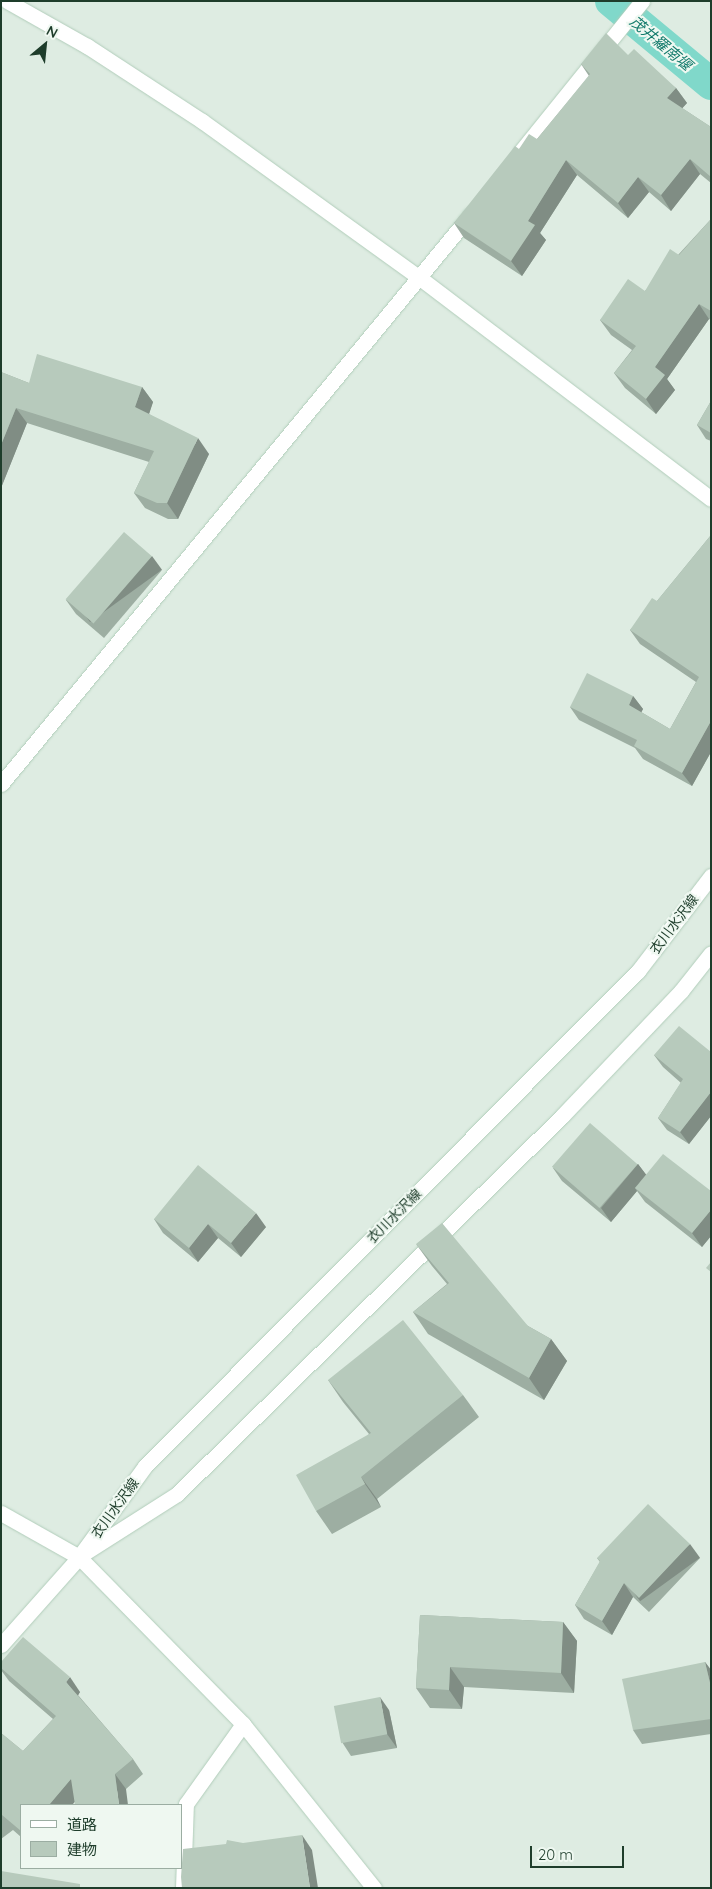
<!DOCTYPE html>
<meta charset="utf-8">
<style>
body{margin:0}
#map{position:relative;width:712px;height:1889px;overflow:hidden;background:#deece2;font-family:Quicksand,"Noto Sans JP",sans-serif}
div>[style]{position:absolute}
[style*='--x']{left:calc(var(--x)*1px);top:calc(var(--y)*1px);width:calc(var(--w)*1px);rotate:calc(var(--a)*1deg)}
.canal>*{height:32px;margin:-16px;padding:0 16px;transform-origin:16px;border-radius:16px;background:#80d8ca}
.roads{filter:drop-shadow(0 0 1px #b1cdba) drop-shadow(0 0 1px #b1cdba)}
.street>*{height:15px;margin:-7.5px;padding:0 7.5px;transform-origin:7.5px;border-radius:7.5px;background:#fff}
.secondary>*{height:15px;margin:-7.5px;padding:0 7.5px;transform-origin:7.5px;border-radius:7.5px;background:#fff}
.wall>*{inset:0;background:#9daea2}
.shaded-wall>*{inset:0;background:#808d84;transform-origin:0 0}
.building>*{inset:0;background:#b7cabc;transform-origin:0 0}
span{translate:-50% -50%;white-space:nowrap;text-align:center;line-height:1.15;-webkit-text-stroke:4px #eff8f1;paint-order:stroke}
.street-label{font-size:14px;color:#1e3d2b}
.water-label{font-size:15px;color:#127a6b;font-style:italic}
.frame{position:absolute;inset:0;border:2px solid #1e3d2b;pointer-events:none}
.legend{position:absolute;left:20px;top:1804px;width:162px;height:65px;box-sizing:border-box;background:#eff8f1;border:1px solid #9bada2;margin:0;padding:6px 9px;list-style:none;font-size:15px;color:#1e3d2b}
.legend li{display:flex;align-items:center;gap:10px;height:25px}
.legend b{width:25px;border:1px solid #9bada2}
.north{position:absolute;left:20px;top:20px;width:50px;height:50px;-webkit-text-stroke:4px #eff8f1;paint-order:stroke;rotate:28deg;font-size:14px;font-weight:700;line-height:20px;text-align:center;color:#1e3d2b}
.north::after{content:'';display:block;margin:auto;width:18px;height:22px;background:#1e3d2b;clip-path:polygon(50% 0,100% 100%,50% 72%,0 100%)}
.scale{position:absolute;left:530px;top:1846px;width:94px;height:22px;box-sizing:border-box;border:2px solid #1e3d2b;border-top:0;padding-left:6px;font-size:15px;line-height:18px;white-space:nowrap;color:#1e3d2b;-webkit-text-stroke:4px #eff8f1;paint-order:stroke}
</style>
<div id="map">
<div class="canal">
<i style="--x:611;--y:1;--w:130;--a:39.7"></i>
</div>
<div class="roads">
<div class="street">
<i style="--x:7;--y:1;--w:92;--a:29.4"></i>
<i style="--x:87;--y:46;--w:137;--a:33.1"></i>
<i style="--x:202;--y:121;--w:269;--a:35.8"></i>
<i style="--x:420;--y:278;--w:365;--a:37.2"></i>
<i style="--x:521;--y:151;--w:193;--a:-51.1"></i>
<i style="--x:1;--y:784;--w:739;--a:-50.49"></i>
<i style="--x:183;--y:1888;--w:84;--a:-88"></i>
<i style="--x:186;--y:1804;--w:98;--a:-54.5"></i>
</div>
<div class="secondary">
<i style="--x:1;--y:1513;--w:90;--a:29.4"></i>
<i style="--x:79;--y:1557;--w:234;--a:45.5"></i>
<i style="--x:243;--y:1724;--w:210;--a:51.4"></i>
<i style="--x:86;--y:1552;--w:108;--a:-32.5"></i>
<i style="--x:177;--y:1494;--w:540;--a:-44.47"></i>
<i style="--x:562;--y:1116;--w:173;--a:-46.4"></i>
<i style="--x:681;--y:991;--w:48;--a:-51.7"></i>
<i style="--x:1;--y:1645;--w:118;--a:-48.4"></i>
<i style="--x:79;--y:1557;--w:112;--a:-54"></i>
<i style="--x:145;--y:1466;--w:699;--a:-45.12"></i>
<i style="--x:638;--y:971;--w:120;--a:-52.5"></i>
</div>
</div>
<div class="wall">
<i style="clip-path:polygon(628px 55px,676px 88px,687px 103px,682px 108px,711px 127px,711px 183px,700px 174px,671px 211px,649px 192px,628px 218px,577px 175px,540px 233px,546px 240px,522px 276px,464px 238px,454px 223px,519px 149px,537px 139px,589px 76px,581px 64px)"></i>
<i style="clip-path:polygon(711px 219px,711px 320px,709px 319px,667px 379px,675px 390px,656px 414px,625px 388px,614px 373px,632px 350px,611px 335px,600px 320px,645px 291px)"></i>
<i style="clip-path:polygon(1px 372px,29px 383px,142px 387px,153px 402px,149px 414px,209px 454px,178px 519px,168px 519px,145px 508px,134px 493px,149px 462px,27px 423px,1px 488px)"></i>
<i style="clip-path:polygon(711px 401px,711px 441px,706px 439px,697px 425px)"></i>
<i style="clip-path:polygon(711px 535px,711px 752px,692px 786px,643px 759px,635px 748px,579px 720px,570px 707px,633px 696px,643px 709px,641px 712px,670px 729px,696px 682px,640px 644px,630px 630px,657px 601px)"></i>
<i style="clip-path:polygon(162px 570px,104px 638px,76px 614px,66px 600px)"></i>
<i style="clip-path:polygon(711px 1052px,711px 1116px,689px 1144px,667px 1130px,658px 1118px,681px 1083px,663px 1067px,654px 1055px)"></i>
<i style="clip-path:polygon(638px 1164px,646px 1175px,711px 1191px,711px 1236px,702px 1247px,645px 1202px,637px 1191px,611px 1222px,562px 1181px,553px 1168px)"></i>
<i style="clip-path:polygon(154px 1219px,266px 1227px,241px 1257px,218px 1238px,198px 1262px,163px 1233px)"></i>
<i style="clip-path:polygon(416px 1244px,528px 1326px,551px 1339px,567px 1361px,544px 1400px,428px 1334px,413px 1312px,447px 1284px,432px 1266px)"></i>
<i style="clip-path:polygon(328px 1380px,463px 1395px,479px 1417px,377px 1499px,381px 1507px,332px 1534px,316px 1511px,369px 1434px,343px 1402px)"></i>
<i style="clip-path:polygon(597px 1558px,700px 1558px,649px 1612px,633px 1597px,612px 1635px,584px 1619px,575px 1605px,600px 1562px)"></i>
<i style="clip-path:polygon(420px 1615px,563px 1622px,577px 1641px,574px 1693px,464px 1687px,462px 1709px,430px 1708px,416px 1688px)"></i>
<i style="clip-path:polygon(1px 1662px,80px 1692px,78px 1695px,133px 1759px,143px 1774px,126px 1789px,74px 1802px,72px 1805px,21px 1805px,21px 1837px,13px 1830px,1px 1839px,1px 1733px,23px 1751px,53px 1719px,9px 1681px,1px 1670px)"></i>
<i style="clip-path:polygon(705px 1662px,711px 1670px,711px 1734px,642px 1744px,633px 1730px)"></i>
<i style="clip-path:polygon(389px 1710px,397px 1748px,351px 1756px,342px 1742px)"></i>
</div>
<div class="shaded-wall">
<i style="clip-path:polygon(676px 88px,687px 103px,678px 113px,667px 98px)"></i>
<i style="clip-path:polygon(690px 159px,700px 174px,671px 211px,661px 195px)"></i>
<i style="clip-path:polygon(566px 160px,577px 175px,540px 233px,546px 240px,522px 276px,511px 261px,528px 221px)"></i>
<i style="clip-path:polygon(638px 177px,649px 192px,628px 218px,618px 203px)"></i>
<i style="clip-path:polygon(699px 304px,709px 319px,667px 379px,675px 390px,656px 414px,646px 399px,655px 367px)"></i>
<i style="clip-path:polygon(142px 387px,153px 402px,146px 423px,135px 407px)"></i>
<i style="clip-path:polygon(16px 408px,27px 423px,1px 488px,1px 445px)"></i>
<i style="clip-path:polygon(198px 438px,209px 454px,178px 519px,167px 503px)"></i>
<i style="left:152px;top:556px;width:17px;height:89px;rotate:54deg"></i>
<i style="clip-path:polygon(633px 696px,643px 709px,638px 719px,629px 705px)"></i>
<i style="clip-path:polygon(711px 721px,711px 752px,692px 786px,682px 773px)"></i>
<i style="clip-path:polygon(711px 1092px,711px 1116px,689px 1144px,680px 1132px)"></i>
<i style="clip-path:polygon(638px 1164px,648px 1177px,635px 1188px,637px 1191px,611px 1222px,601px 1208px)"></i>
<i style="clip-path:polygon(711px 1210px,711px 1236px,702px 1247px,692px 1233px)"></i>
<i style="clip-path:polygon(256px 1213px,266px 1227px,241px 1257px,231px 1243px)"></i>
<i style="clip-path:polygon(208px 1224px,218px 1238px,198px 1262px,189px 1248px)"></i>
<i style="clip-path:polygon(551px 1339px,567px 1361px,544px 1400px,529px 1378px)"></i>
<i style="clip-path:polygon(361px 1477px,377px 1499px,381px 1507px,365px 1484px)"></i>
<i style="left:690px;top:1544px;width:17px;height:74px;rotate:54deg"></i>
<i style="clip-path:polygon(624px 1583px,633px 1597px,612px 1635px,602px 1621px)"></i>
<i style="clip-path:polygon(563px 1622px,577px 1641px,574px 1693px,561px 1673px)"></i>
<i style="clip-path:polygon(705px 1662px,711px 1670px,711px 1687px)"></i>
<i style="clip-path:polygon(450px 1667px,464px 1687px,462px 1709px,449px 1690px)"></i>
<i style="clip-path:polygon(70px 1677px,80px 1692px,77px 1697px,66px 1682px)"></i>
<i style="clip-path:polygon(380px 1697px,389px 1710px,397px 1748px,387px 1734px)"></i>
<i style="clip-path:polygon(115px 1774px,126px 1789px,128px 1805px,119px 1805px)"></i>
<i style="clip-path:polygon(71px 1779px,82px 1794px,72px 1805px,49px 1805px)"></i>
<i style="clip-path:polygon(302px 1835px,312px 1850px,318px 1888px,310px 1888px)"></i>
</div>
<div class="building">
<i style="clip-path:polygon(606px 33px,628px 55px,634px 49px,676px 88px,667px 98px,711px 127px,711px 177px,690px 159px,661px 195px,638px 177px,618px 203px,566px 160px,528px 221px,535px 225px,511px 261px,454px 223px,515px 146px,519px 149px,529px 134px,537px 139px,590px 74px,581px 64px)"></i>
<i style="clip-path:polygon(711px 219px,711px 311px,699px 304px,655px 367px,665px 375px,646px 399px,614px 373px,636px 346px,600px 320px,628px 279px,645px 291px,670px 249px,679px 255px)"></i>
<i style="clip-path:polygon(37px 354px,142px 387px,135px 407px,198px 438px,167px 503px,157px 503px,134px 493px,154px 451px,16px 408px,1px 445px,1px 372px,29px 383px)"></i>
<i style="clip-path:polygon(711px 401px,711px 433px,697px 425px)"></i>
<i style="left:124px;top:532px;width:37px;height:89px;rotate:41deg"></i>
<i style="clip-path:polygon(711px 535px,711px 721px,682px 773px,634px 746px,637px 740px,570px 707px,587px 673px,633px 696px,629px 705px,670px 729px,699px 677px,630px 630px,652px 598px,657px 601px)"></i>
<i style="clip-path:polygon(679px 1026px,711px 1052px,711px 1092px,680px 1132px,658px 1118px,683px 1079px,654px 1055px)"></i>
<i style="left:590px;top:1123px;width:63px;height:58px;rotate:41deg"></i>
<i style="clip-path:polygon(663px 1154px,711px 1191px,711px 1210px,692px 1233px,635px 1188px)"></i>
<i style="clip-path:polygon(198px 1165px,256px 1213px,231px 1243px,208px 1224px,189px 1248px,154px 1219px)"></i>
<i style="clip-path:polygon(442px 1223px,528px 1326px,551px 1339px,529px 1378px,413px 1312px,449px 1283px,416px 1244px)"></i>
<i style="clip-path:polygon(711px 1262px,711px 1272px,706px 1268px)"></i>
<i style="clip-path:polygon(403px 1320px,463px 1395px,361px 1477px,365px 1484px,316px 1511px,296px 1475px,371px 1433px,328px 1380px)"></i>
<i style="clip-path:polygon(648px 1504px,690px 1544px,639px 1598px,624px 1583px,602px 1621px,575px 1605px,600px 1561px,597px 1558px)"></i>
<i style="clip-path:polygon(420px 1615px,563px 1622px,561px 1673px,450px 1667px,449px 1690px,416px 1688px)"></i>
<i style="clip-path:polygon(23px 1637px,70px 1677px,66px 1682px,133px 1759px,115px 1774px,119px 1805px,75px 1805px,71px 1779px,49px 1805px,21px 1805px,21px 1831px,2px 1815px,1px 1816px,1px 1733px,23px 1751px,56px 1716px,1px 1668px,1px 1662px)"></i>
<i style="clip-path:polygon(705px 1662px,711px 1687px,711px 1719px,633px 1730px,622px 1679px)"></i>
<i style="left:380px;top:1697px;width:38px;height:47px;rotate:79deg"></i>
<i style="clip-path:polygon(302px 1835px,310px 1888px,182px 1888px,181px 1877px,183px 1849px,226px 1844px,227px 1840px,243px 1843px)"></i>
<i style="clip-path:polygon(1px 1871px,80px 1884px,80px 1888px,1px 1888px)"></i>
</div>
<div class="street-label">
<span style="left:674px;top:924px;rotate:-53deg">衣川水沢線</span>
<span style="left:394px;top:1216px;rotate:-45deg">衣川水沢線</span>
<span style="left:115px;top:1508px;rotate:-54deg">衣川水沢線</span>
</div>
<div class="water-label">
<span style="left:661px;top:43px;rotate:40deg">茂井羅南堰</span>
</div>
<div class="frame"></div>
<ul class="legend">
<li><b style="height:6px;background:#fff"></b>道路</li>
<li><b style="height:14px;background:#b7cabc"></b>建物</li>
</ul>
<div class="north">N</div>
<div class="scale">20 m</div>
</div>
